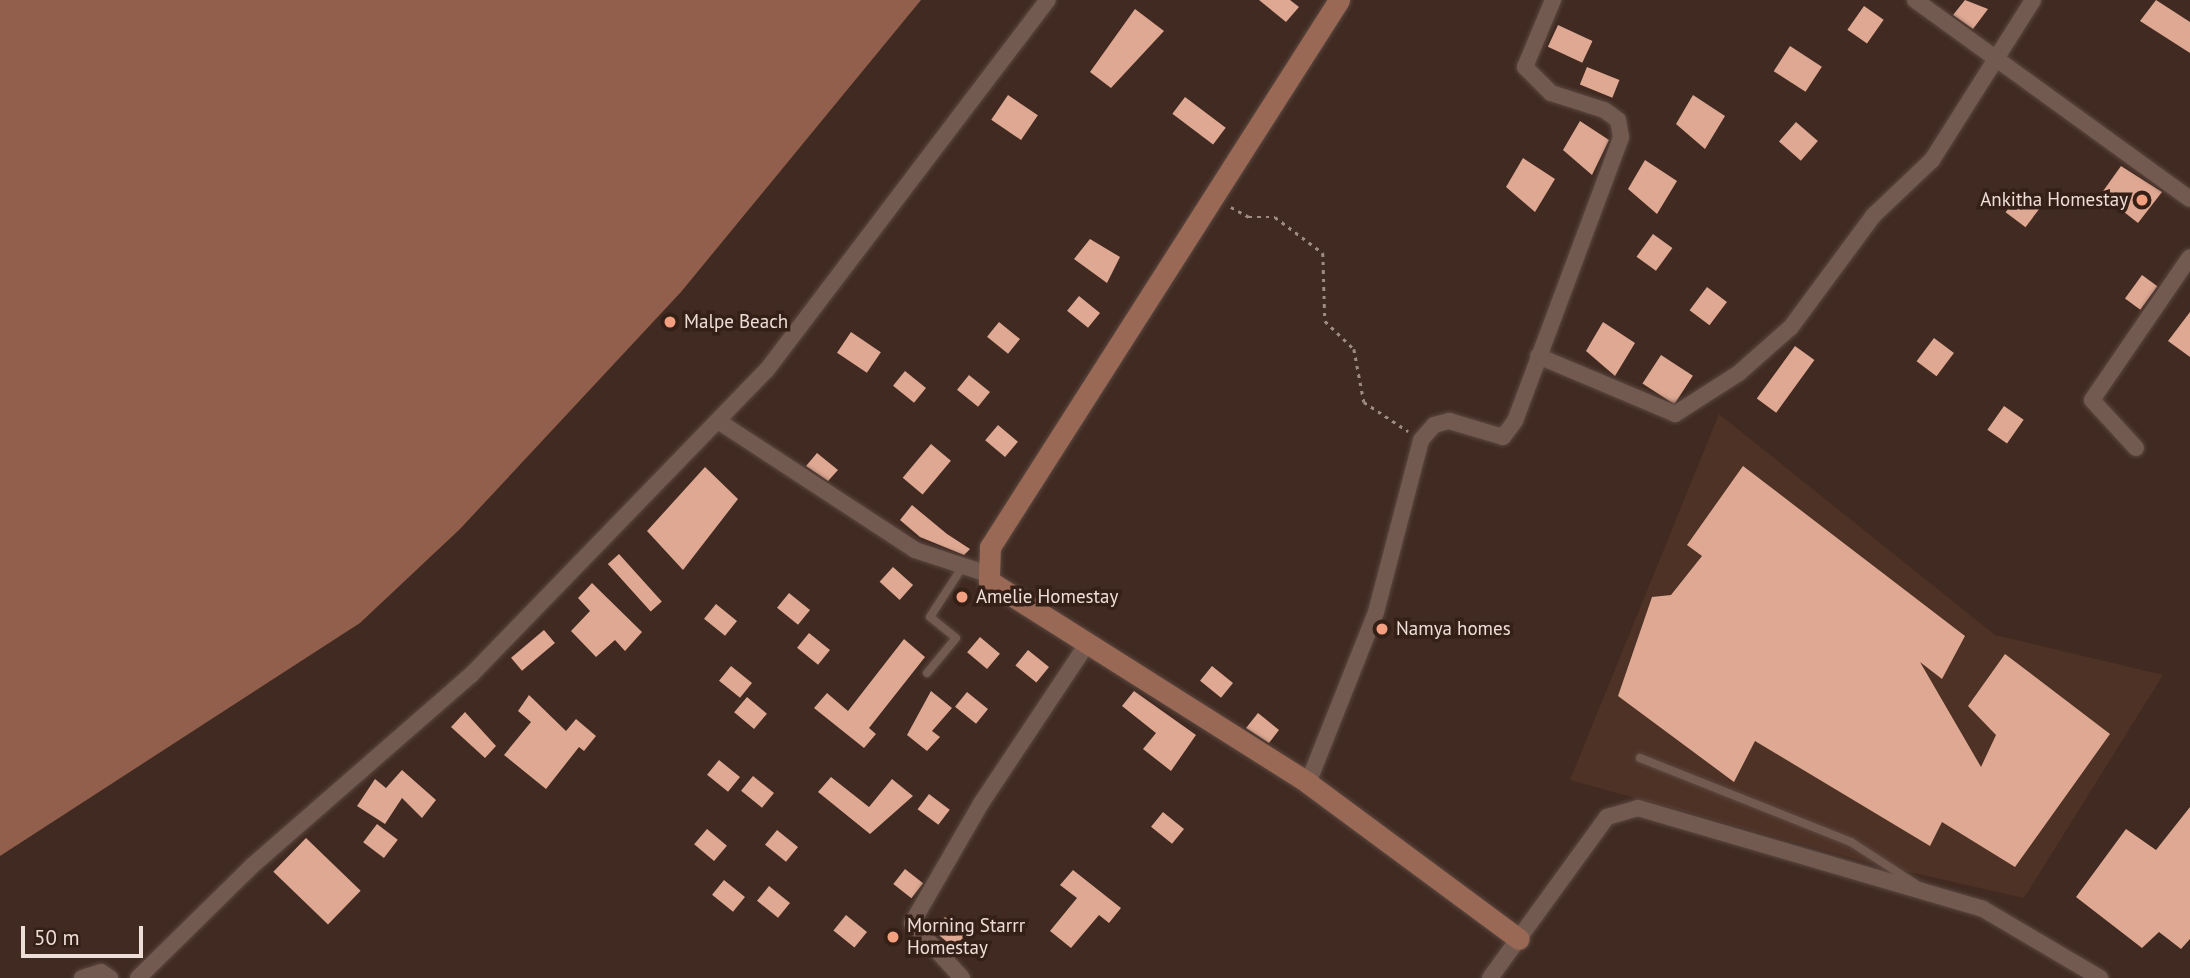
<!DOCTYPE html>
<style>
body{margin:0}
#map{position:relative;width:2190px;height:978px;overflow:hidden;background:#402a21;font-family:"PT Sans",sans-serif}
div>[style]{position:absolute}
[style*='--x']{left:calc(var(--x)*1px);top:calc(var(--y)*1px);width:calc(var(--w)*1px);rotate:calc(var(--a)*1deg)}
.built>*{inset:0;background:#4e3226}
.water>*{inset:0;background:#915f4b}
.building>*{inset:0;background:#dfa892;transform-origin:0 0}
.path>*{height:2.5px;margin-top:-1.25px;transform-origin:0;background:repeating-linear-gradient(90deg,#9d8b84 0 3.5px,transparent 0 8.5px)}
.roads{filter:drop-shadow(0 0 2px #5a4740) drop-shadow(0 0 2px #5a4740)}
.lane>*{height:8px;margin:-4px;padding:0 4px;transform-origin:4px;border-radius:4px;background:#735a50}
.street>*{height:16px;margin:-8px;padding:0 8px;transform-origin:8px;border-radius:8px;background:#735a50}
.secondary>*{height:21px;margin:-10.5px;padding:0 10.5px;transform-origin:10.5px;border-radius:10.5px;background:#996955}
.dots>*{width:19px;height:19px;translate:-50% -50%;box-sizing:border-box;border:4px solid #352018;border-radius:50%}
span{translate:-50% -50%;white-space:nowrap;text-align:center;line-height:1.15;-webkit-text-stroke:7px #352018;paint-order:stroke}
.poi-label{font-size:19px;color:#edded8}
.right{translate:-100% -50%;text-align:right}
.left{translate:0 -50%;text-align:left}
.scale{position:absolute;left:21px;top:926px;width:122px;height:32px;box-sizing:border-box;border:4px solid #edded8;border-top:0;padding-left:9px;font-size:21px;line-height:24px;white-space:nowrap;color:#edded8;-webkit-text-stroke:5px #352018;paint-order:stroke}
</style>
<div id="map">
<div class="built">
<i style="clip-path:polygon(1719px 414px,1995px 635px,2163px 675px,2024px 898px,1874px 864px,1570px 780px)"></i>
</div>
<div class="water">
<i style="clip-path:polygon(0 0,921px 0,681px 292px,460px 529px,360px 623px,0 856px)"></i>
</div>
<div class="building">
<i style="clip-path:polygon(1259px 0,1290px 0,1299px 7px,1286px 22px)"></i>
<i style="clip-path:polygon(1965px 0,1988px 9px,1973px 29px,1953px 15px)"></i>
<i style="clip-path:polygon(2156px 0,2190px 22px,2190px 53px,2140px 21px)"></i>
<i style="left:1864px;top:6px;width:24px;height:29px;rotate:35deg"></i>
<i style="clip-path:polygon(1135px 9px,1164px 31px,1111px 88px,1090px 72px)"></i>
<i style="left:1558px;top:25px;width:38px;height:24px;rotate:25deg"></i>
<i style="left:1790px;top:46px;width:38px;height:30px;rotate:33deg"></i>
<i style="left:1587px;top:67px;width:35px;height:19px;rotate:22deg"></i>
<i style="left:1008px;top:95px;width:36px;height:30px;rotate:34deg"></i>
<i style="clip-path:polygon(1693px 95px,1725px 116px,1705px 149px,1676px 124px)"></i>
<i style="left:1185px;top:97px;width:51px;height:21px;rotate:37deg"></i>
<i style="clip-path:polygon(1580px 121px,1609px 140px,1592px 175px,1563px 150px)"></i>
<i style="left:1796px;top:122px;width:29px;height:26px;rotate:41deg"></i>
<i style="clip-path:polygon(1523px 158px,1555px 179px,1535px 212px,1506px 187px)"></i>
<i style="clip-path:polygon(1645px 160px,1677px 181px,1657px 214px,1628px 189px)"></i>
<i style="clip-path:polygon(2121px 166px,2162px 192px,2138px 223px,2101px 194px)"></i>
<i style="left:2023px;top:189px;width:25px;height:29px;rotate:37deg"></i>
<i style="left:1653px;top:234px;width:24px;height:28px;rotate:36deg"></i>
<i style="clip-path:polygon(1090px 239px,1120px 257px,1107px 283px,1074px 259px)"></i>
<i style="left:2142px;top:275px;width:19px;height:29px;rotate:36deg"></i>
<i style="left:1707px;top:287px;width:25px;height:29px;rotate:37deg"></i>
<i style="left:1079px;top:296px;width:27px;height:19px;rotate:39deg"></i>
<i style="clip-path:polygon(2190px 312px,2190px 357px,2168px 341px)"></i>
<i style="left:999px;top:322px;width:27px;height:19px;rotate:39deg"></i>
<i style="clip-path:polygon(1603px 322px,1635px 343px,1615px 376px,1586px 351px)"></i>
<i style="left:851px;top:332px;width:36px;height:25px;rotate:34deg"></i>
<i style="left:1934px;top:338px;width:25px;height:29px;rotate:37deg"></i>
<i style="left:1795px;top:346px;width:24px;height:65px;rotate:36deg"></i>
<i style="left:1661px;top:355px;width:38px;height:34px;rotate:33deg"></i>
<i style="left:905px;top:371px;width:27px;height:19px;rotate:39deg"></i>
<i style="left:969px;top:375px;width:27px;height:19px;rotate:39deg"></i>
<i style="left:2004px;top:406px;width:24px;height:29px;rotate:35deg"></i>
<i style="left:998px;top:425px;width:26px;height:20px;rotate:40deg"></i>
<i style="left:931px;top:444px;width:26px;height:44px;rotate:40deg"></i>
<i style="clip-path:polygon(817px 453px,838px 470px,828px 481px,806px 466px)"></i>
<i style="clip-path:polygon(1743px 466px,1965px 636px,1942px 679px,1920px 662px,1981px 767px,1996px 735px,1968px 706px,2005px 654px,2110px 734px,2015px 867px,1942px 822px,1930px 846px,1755px 741px,1734px 782px,1618px 696px,1652px 597px,1671px 595px,1702px 556px,1687px 545px)"></i>
<i style="clip-path:polygon(705px 467px,738px 499px,683px 570px,647px 531px)"></i>
<i style="clip-path:polygon(912px 505px,947px 534px,970px 549px,964px 555px,920px 537px,900px 520px)"></i>
<i style="left:619px;top:554px;width:64px;height:15px;rotate:48deg"></i>
<i style="left:893px;top:567px;width:27px;height:20px;rotate:42deg"></i>
<i style="clip-path:polygon(592px 583px,642px 632px,625px 651px,615px 640px,596px 657px,571px 631px,590px 611px,578px 598px)"></i>
<i style="left:789px;top:593px;width:27px;height:19px;rotate:39deg"></i>
<i style="left:716px;top:604px;width:27px;height:19px;rotate:39deg"></i>
<i style="left:544px;top:630px;width:17px;height:43px;rotate:50deg"></i>
<i style="left:809px;top:633px;width:27px;height:19px;rotate:39deg"></i>
<i style="left:980px;top:637px;width:26px;height:20px;rotate:40deg"></i>
<i style="clip-path:polygon(904px 639px,925px 657px,869px 728px,876px 734px,864px 748px,814px 708px,827px 693px,848px 711px)"></i>
<i style="left:1028px;top:650px;width:27px;height:20px;rotate:39deg"></i>
<i style="left:731px;top:666px;width:27px;height:19px;rotate:39deg"></i>
<i style="left:1212px;top:666px;width:27px;height:19px;rotate:39deg"></i>
<i style="clip-path:polygon(931px 691px,952px 708px,932px 731px,940px 737px,927px 751px,907px 735px)"></i>
<i style="clip-path:polygon(1134px 691px,1196px 735px,1171px 771px,1143px 749px,1156px 733px,1122px 706px)"></i>
<i style="left:967px;top:692px;width:27px;height:19px;rotate:39deg"></i>
<i style="clip-path:polygon(529px 695px,566px 731px,576px 719px,596px 736px,584px 751px,579px 747px,546px 789px,504px 755px,531px 722px,518px 711px)"></i>
<i style="left:747px;top:697px;width:26px;height:20px;rotate:40deg"></i>
<i style="clip-path:polygon(465px 712px,496px 746px,485px 758px,451px 727px)"></i>
<i style="clip-path:polygon(1258px 713px,1279px 730px,1269px 743px,1246px 728px)"></i>
<i style="left:719px;top:760px;width:27px;height:19px;rotate:39deg"></i>
<i style="clip-path:polygon(402px 770px,436px 800px,422px 818px,402px 798px,385px 824px,357px 806px,375px 779px,386px 788px)"></i>
<i style="left:753px;top:776px;width:27px;height:19px;rotate:39deg"></i>
<i style="clip-path:polygon(831px 777px,869px 807px,892px 779px,913px 796px,870px 834px,818px 792px)"></i>
<i style="left:929px;top:794px;width:26px;height:19px;rotate:37deg"></i>
<i style="clip-path:polygon(2190px 807px,2190px 939px,2181px 949px,2159px 932px,2142px 948px,2076px 897px,2126px 829px,2156px 850px)"></i>
<i style="left:1163px;top:812px;width:27px;height:19px;rotate:39deg"></i>
<i style="left:377px;top:824px;width:26px;height:23px;rotate:37deg"></i>
<i style="left:707px;top:829px;width:26px;height:20px;rotate:40deg"></i>
<i style="left:777px;top:830px;width:27px;height:19px;rotate:39deg"></i>
<i style="left:306px;top:838px;width:76px;height:47px;rotate:44deg"></i>
<i style="left:905px;top:869px;width:23px;height:19px;rotate:38deg"></i>
<i style="clip-path:polygon(1073px 870px,1121px 908px,1109px 923px,1099px 915px,1071px 948px,1050px 931px,1077px 898px,1060px 885px)"></i>
<i style="left:724px;top:880px;width:27px;height:19px;rotate:39deg"></i>
<i style="left:769px;top:886px;width:27px;height:19px;rotate:39deg"></i>
<i style="left:846px;top:915px;width:27px;height:20px;rotate:39deg"></i>
<i style="left:945px;top:917px;width:27px;height:18px;rotate:39deg"></i>
</div>
<div class="path">
<i style="--x:1231;--y:207;--w:21;--a:29"></i>
<i style="--x:1249;--y:217;--w:26;--a:0"></i>
<i style="--x:1275;--y:217;--w:60;--a:36.9"></i>
<i style="--x:1323;--y:253;--w:68;--a:88.3"></i>
<i style="--x:1325;--y:321;--w:40;--a:44"></i>
<i style="--x:1354;--y:349;--w:54;--a:79.3"></i>
<i style="--x:1364;--y:402;--w:53;--a:33.4"></i>
</div>
<div class="roads">
<div class="lane">
<i style="--x:927;--y:673;--w:45;--a:-50.4"></i>
<i style="--x:956;--y:638;--w:33;--a:-141"></i>
<i style="--x:930;--y:617;--w:57;--a:-57.1"></i>
<i style="--x:1640;--y:758;--w:227;--a:21.7"></i>
<i style="--x:1851;--y:842;--w:77;--a:32.9"></i>
</div>
<div class="street">
<i style="--x:1915;--y:0;--w:339;--a:35.9"></i>
<i style="--x:1538;--y:356;--w:149;--a:22.9"></i>
<i style="--x:1675;--y:414;--w:76;--a:-32.6"></i>
<i style="--x:1739;--y:373;--w:69;--a:-41.5"></i>
<i style="--x:1791;--y:327;--w:139;--a:-53.5"></i>
<i style="--x:1874;--y:215;--w:80;--a:-43.5"></i>
<i style="--x:1932;--y:160;--w:189;--a:-57.7"></i>
<i style="--x:718;--y:421;--w:235;--a:33.2"></i>
<i style="--x:915;--y:550;--w:77;--a:18.2"></i>
<i style="--x:2136;--y:448;--w:65;--a:-132.5"></i>
<i style="--x:2092;--y:400;--w:173;--a:-55.6"></i>
<i style="--x:1308;--y:783;--w:184;--a:-68.3"></i>
<i style="--x:1376;--y:612;--w:178;--a:-75.3"></i>
<i style="--x:1421;--y:440;--w:20;--a:-49"></i>
<i style="--x:1434;--y:425;--w:16;--a:-15"></i>
<i style="--x:1449;--y:421;--w:56;--a:16.5"></i>
<i style="--x:1503;--y:437;--w:20;--a:-53"></i>
<i style="--x:1515;--y:421;--w:303;--a:-69.5"></i>
<i style="--x:1621;--y:137;--w:17;--a:-100"></i>
<i style="--x:1618;--y:120;--w:17;--a:-144"></i>
<i style="--x:1604;--y:110;--w:56;--a:-162.2"></i>
<i style="--x:1551;--y:93;--w:37;--a:-135"></i>
<i style="--x:1525;--y:67;--w:73;--a:-67.3"></i>
<i style="--x:82;--y:978;--w:20;--a:-18"></i>
<i style="--x:101;--y:972;--w:11;--a:34"></i>
<i style="--x:138;--y:978;--w:161;--a:-44.5"></i>
<i style="--x:253;--y:865;--w:289;--a:-41.1"></i>
<i style="--x:471;--y:675;--w:424;--a:-45.9"></i>
<i style="--x:766;--y:371;--w:466;--a:-52.8"></i>
<i style="--x:962;--y:978;--w:74;--a:-132.3"></i>
<i style="--x:912;--y:923;--w:140;--a:-60"></i>
<i style="--x:982;--y:802;--w:190;--a:-56.4"></i>
<i style="--x:1490;--y:978;--w:199;--a:-54"></i>
<i style="--x:1607;--y:817;--w:32;--a:-16"></i>
<i style="--x:1638;--y:808;--w:359;--a:16.3"></i>
<i style="--x:1983;--y:909;--w:136;--a:30.5"></i>
</div>
<div class="secondary">
<i style="--x:1339;--y:0;--w:649;--a:122.54"></i>
<i style="--x:990;--y:547;--w:34;--a:92"></i>
<i style="--x:989;--y:581;--w:378;--a:32.3"></i>
<i style="--x:1308;--y:783;--w:262;--a:36.5"></i>
</div>
</div>
<div class="dots">
<i style="left:2142px;top:200px;background:#f2a07f"></i>
<i style="left:670px;top:322px;background:#f2a07f"></i>
<i style="left:962px;top:597px;background:#f2a07f"></i>
<i style="left:1382px;top:629px;background:#f2a07f"></i>
<i style="left:893px;top:937px;background:#f2a07f"></i>
</div>
<div class="poi-label">
<span class="right" style="left:2128px;top:200px">Ankitha Homestay</span>
<span class="left" style="left:684px;top:322px">Malpe Beach</span>
<span class="left" style="left:976px;top:597px">Amelie Homestay</span>
<span class="left" style="left:1396px;top:629px">Namya homes</span>
<span class="left" style="left:907px;top:937px">Morning Starrr<br>Homestay</span>
</div>
<div class="scale">50 m</div>
</div>
